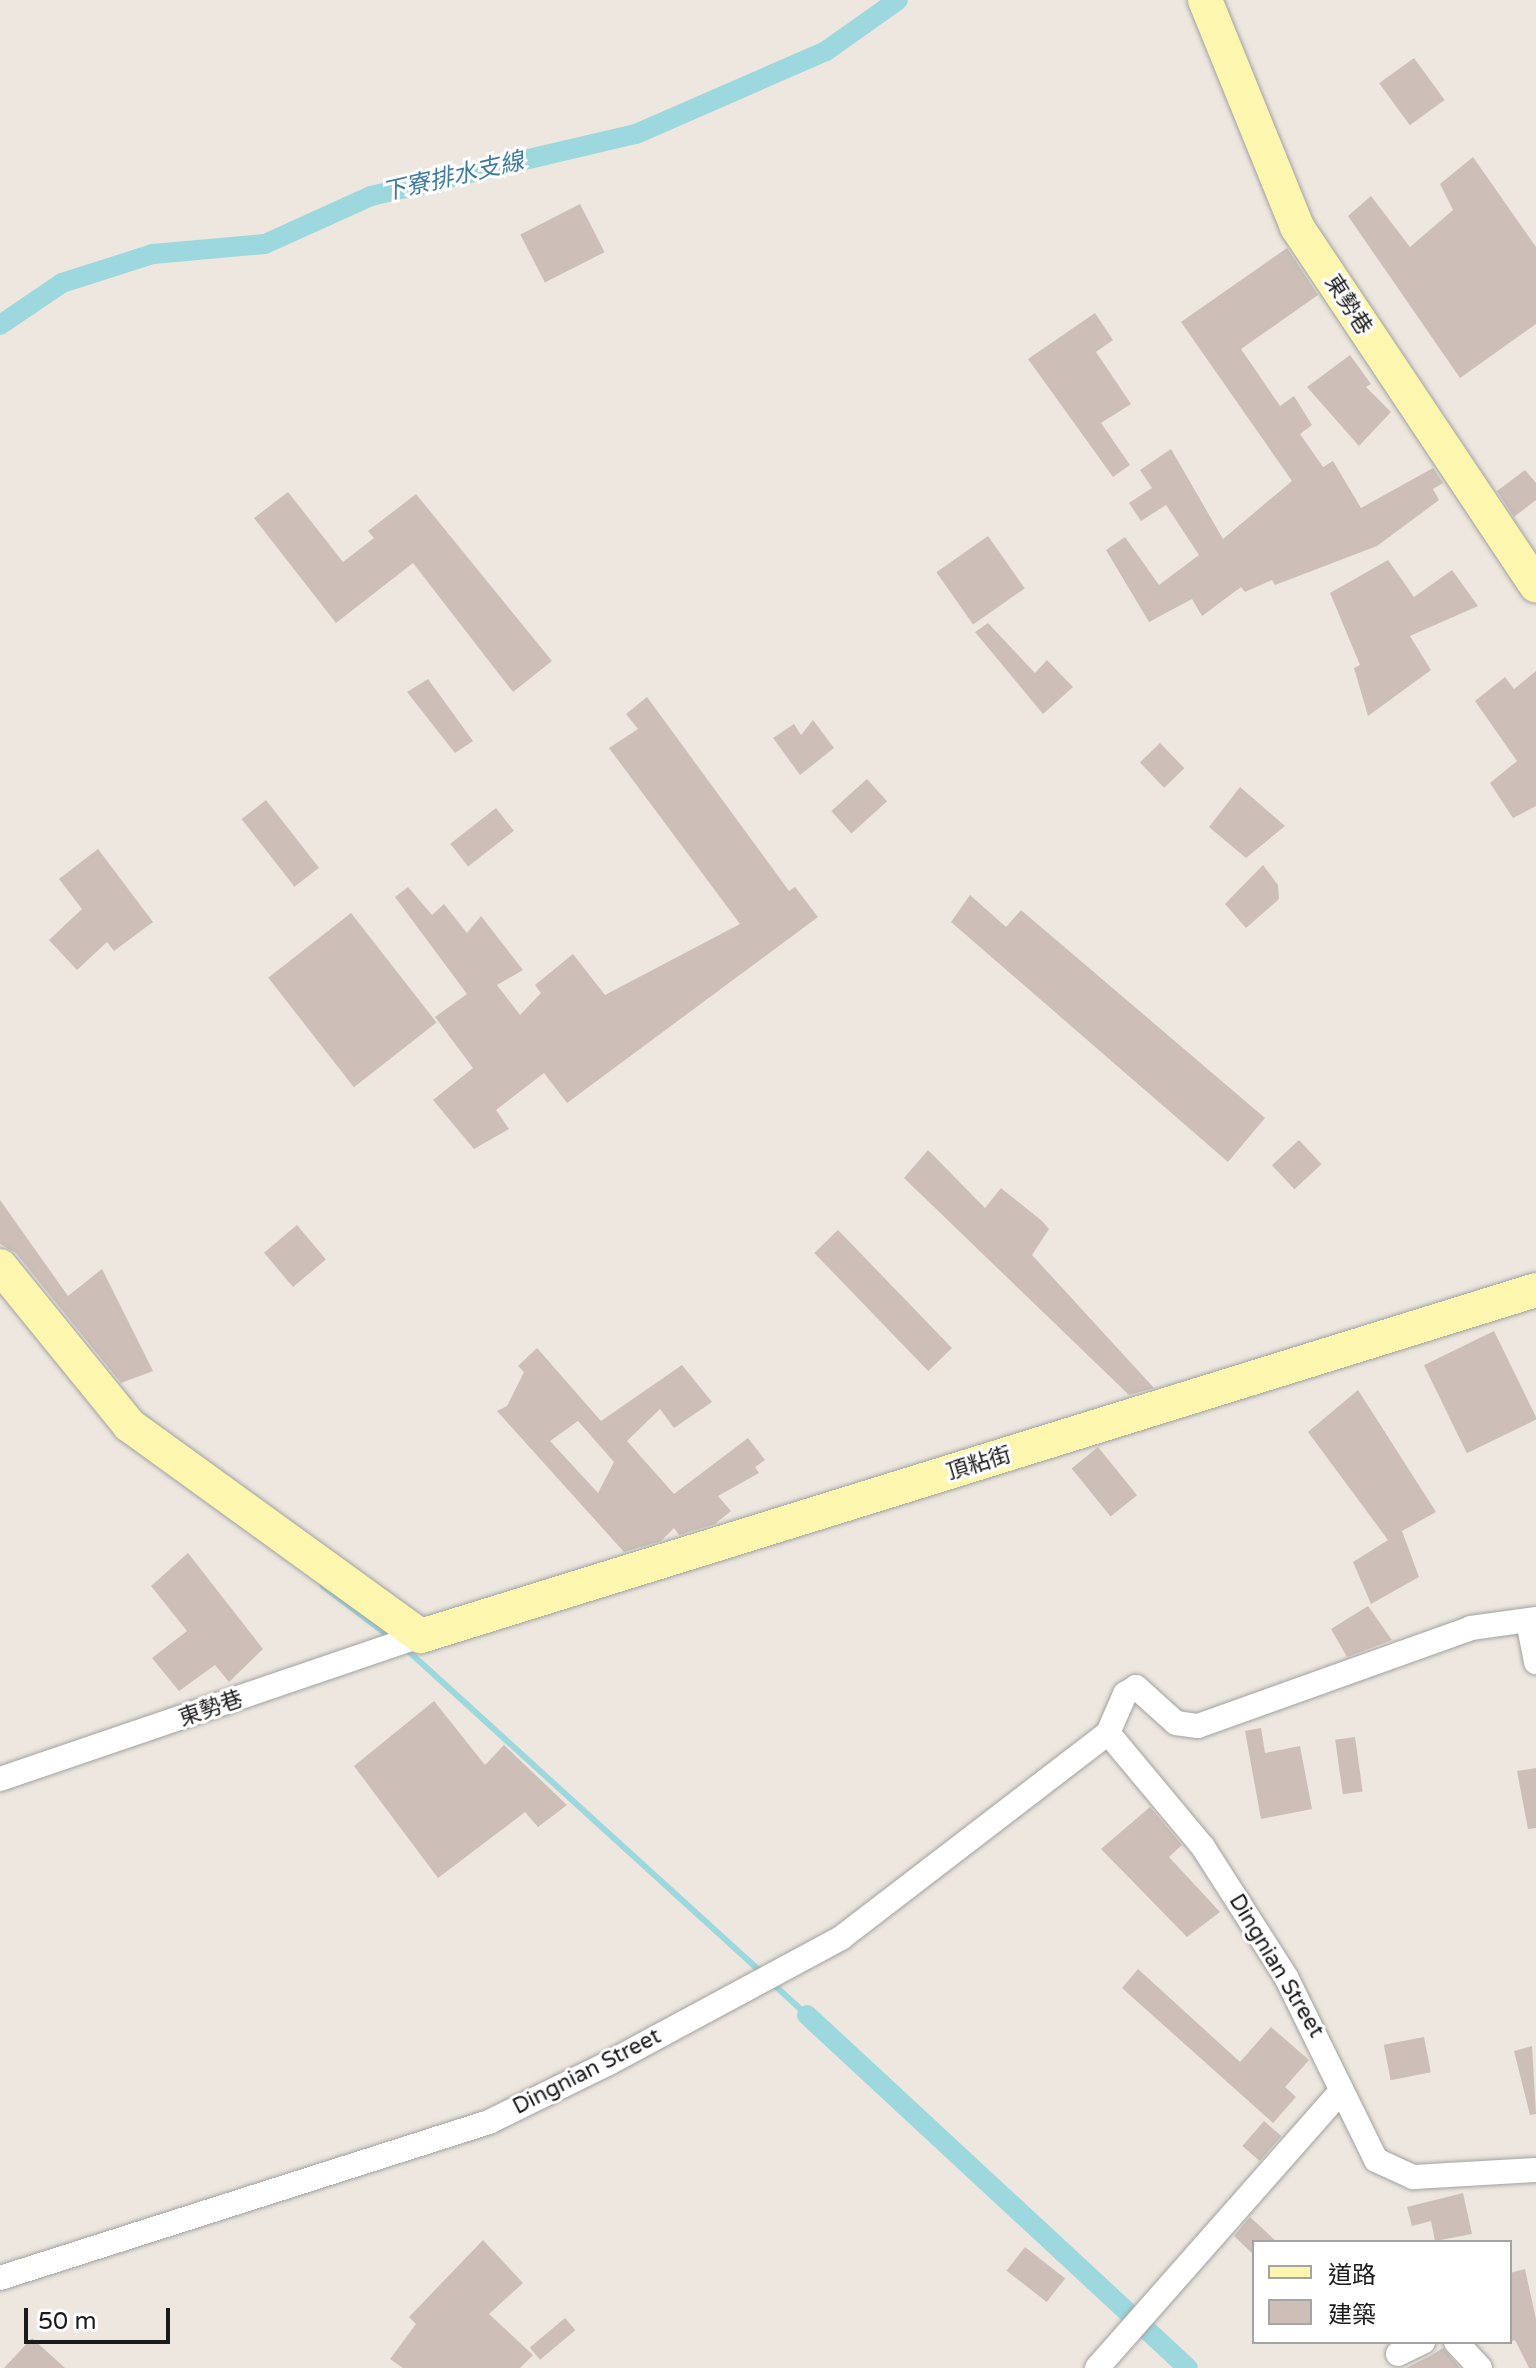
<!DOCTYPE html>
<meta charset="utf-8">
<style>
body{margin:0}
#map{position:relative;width:1536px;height:2368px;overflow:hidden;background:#ede7df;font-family:"Varela Round","Noto Sans TC",sans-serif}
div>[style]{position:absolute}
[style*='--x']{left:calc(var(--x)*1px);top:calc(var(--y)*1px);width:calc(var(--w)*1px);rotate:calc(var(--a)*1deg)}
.stream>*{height:6px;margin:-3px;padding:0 3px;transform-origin:3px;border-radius:3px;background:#9cd8de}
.canal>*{height:20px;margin:-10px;padding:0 10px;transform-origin:10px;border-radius:10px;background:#9cd8de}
.building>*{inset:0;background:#cdbfb8;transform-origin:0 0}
.roads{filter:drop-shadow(0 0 2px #a2a2a2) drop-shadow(0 0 2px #a2a2a2)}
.street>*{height:24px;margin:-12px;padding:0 12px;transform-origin:12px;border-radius:12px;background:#fff}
.secondary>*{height:34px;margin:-17px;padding:0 17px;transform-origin:17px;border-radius:17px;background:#fdf6ae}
span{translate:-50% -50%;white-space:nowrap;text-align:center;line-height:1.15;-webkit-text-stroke:6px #fff;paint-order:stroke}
.street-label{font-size:22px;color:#1b1b1b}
.water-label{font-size:24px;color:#3e7b9e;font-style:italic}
.legend{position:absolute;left:1252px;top:2240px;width:260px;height:104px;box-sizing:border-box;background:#fff;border:2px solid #a4a4a4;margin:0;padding:10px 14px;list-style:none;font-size:24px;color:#1b1b1b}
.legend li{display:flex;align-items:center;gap:16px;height:40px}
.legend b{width:40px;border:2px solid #a4a4a4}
.scale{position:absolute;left:24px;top:2308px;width:146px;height:36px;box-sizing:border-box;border:4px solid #1b1b1b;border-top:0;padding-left:10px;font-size:24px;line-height:28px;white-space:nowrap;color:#1b1b1b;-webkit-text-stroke:6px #fff;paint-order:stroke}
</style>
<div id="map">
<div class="stream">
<i style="--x:323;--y:1586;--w:89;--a:37.3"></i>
<i style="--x:406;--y:1649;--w:480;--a:42.3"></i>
<i style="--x:772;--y:1983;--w:47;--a:42.4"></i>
</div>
<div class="canal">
<i style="--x:0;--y:325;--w:75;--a:-34.1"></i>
<i style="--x:62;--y:283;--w:96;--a:-17.7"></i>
<i style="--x:153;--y:254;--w:112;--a:-5.1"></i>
<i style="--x:265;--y:244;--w:116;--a:-24.4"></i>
<i style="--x:371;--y:196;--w:272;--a:-13.2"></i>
<i style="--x:636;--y:134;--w:207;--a:-23.6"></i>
<i style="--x:826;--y:51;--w:88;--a:-35.3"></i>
<i style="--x:807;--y:2015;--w:519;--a:42.82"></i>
</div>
<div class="building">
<i style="left:1414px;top:58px;width:52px;height:43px;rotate:54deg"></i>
<i style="clip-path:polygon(1473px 157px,1536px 247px,1536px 324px,1460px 378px,1348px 216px,1371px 196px,1410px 247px,1453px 210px,1440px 184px)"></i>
<i style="left:580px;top:204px;width:54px;height:67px;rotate:63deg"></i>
<i style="clip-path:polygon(1287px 248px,1318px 295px,1241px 349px,1280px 406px,1294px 396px,1312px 425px,1300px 434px,1323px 467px,1333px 461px,1361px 508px,1433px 468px,1443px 483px,1433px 489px,1439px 500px,1377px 546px,1275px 585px,1272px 580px,1245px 592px,1241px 587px,1202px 616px,1192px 599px,1149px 622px,1106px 550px,1125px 537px,1159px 585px,1199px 555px,1166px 505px,1141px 521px,1129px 503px,1152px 488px,1140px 470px,1171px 449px,1223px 539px,1292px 481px,1181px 322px)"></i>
<i style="clip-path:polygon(1095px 313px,1113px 340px,1096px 352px,1131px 404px,1101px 423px,1130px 465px,1113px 477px,1028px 359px)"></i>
<i style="clip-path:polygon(1350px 355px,1371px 384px,1366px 387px,1391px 412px,1359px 446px,1307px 387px)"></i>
<i style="clip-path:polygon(1525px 470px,1536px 483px,1536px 500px,1514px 517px,1497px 491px)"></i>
<i style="clip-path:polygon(288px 492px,343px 562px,374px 538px,368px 531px,416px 494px,552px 661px,513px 692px,413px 563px,336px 623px,254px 518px)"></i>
<i style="left:988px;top:536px;width:64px;height:63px;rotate:55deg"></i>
<i style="clip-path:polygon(1388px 560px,1414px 597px,1452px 570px,1478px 606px,1410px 636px,1431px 670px,1368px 716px,1354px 668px,1360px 665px,1330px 593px)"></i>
<i style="clip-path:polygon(988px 623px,1035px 673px,1047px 660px,1073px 687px,1043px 714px,975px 632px)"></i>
<i style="clip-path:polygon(1536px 671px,1536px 806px,1513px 818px,1490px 783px,1517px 761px,1475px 701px,1505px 677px,1514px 689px)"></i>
<i style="clip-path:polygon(428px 679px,473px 741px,455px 753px,407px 692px)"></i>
<i style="clip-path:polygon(647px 697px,789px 891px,795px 887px,818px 917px,567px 1103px,544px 1073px,496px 1110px,509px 1129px,474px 1149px,433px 1100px,473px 1068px,435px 1017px,467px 994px,395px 897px,408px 887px,432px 915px,444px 904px,467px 933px,481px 916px,523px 970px,497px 985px,520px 1015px,541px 993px,535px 985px,573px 954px,605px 995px,740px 924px,609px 748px,638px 729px,626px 714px)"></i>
<i style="clip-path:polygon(813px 720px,834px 748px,800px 775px,773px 738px,794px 724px,801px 735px)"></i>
<i style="left:1160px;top:743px;width:35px;height:28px;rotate:46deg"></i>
<i style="left:867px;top:779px;width:30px;height:48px;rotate:48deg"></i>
<i style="clip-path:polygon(1240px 787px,1285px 826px,1246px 858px,1209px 827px)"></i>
<i style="left:266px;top:800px;width:86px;height:31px;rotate:52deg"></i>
<i style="left:496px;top:808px;width:29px;height:58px;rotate:52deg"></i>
<i style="clip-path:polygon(98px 849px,153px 922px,114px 951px,107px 942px,77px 970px,49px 940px,82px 909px,59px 879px)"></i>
<i style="clip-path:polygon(1263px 865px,1278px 885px,1279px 899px,1246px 928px,1225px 904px)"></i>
<i style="clip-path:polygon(970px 895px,1006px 927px,1021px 910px,1265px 1118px,1228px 1162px,951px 922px)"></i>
<i style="left:351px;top:913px;width:139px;height:105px;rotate:52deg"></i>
<i style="left:1299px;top:1140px;width:33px;height:37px;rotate:47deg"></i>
<i style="clip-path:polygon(928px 1150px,985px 1208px,1001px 1188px,1042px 1221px,1049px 1229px,1032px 1255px,1154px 1388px,1129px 1395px,904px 1178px)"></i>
<i style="clip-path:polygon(0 1200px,68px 1296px,102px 1269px,153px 1371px,121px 1383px,16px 1253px,0 1244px)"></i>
<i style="left:297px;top:1225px;width:45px;height:43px;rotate:50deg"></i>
<i style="left:838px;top:1230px;width:164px;height:33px;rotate:46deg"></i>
<i style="left:1494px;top:1331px;width:98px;height:78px;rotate:64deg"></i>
<i style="clip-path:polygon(evenodd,537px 1348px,601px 1421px,682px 1365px,712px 1402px,674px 1428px,660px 1409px,627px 1441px,674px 1494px,748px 1438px,765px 1460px,755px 1467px,759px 1473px,718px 1496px,731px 1511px,715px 1524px,679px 1535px,674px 1528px,661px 1541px,624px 1552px,497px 1411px,507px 1406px,524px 1372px,518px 1366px,537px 1348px,578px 1421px,614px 1462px,598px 1493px,550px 1441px,578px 1421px)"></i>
<i style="clip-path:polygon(1358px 1390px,1436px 1512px,1402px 1531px,1419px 1577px,1371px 1604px,1353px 1562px,1388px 1540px,1308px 1432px)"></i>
<i style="left:1098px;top:1447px;width:62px;height:34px;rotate:51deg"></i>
<i style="clip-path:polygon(188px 1553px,263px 1649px,229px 1682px,215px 1665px,179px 1691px,152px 1658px,187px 1631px,151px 1586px)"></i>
<i style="clip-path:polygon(1368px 1606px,1392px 1640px,1347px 1657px,1331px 1629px)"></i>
<i style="clip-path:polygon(434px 1701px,485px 1765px,504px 1745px,567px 1805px,538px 1827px,525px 1812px,438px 1878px,354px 1766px)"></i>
<i style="clip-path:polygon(1261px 1728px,1265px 1753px,1300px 1746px,1312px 1809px,1261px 1819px,1245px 1731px)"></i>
<i style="left:1355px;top:1737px;width:55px;height:20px;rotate:82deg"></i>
<i style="clip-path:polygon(1536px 1768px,1536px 1828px,1528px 1829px,1517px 1771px)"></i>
<i style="clip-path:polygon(1150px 1807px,1182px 1845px,1169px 1857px,1220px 1912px,1187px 1937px,1101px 1849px)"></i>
<i style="clip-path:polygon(1138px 1969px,1240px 2062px,1271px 2027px,1309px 2060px,1285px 2087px,1296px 2097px,1273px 2123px,1122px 1988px)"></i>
<i style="left:1424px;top:2037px;width:36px;height:41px;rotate:79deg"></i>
<i style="clip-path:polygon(1532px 2046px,1536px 2114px,1530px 2115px,1514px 2051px)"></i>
<i style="left:1264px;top:2121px;width:23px;height:33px;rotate:41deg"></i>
<i style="clip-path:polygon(1463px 2193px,1472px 2234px,1435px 2241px,1431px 2221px,1412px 2226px,1407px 2207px)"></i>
<i style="clip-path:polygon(1250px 2217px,1277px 2242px,1254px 2242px,1254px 2255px,1234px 2236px)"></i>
<i style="clip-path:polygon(483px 2240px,523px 2283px,489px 2314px,533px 2355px,520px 2368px,403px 2368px,390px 2359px,416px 2324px,409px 2317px)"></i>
<i style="left:1025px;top:2247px;width:51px;height:30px;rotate:38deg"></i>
<i style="clip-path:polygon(1525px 2269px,1536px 2319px,1536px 2368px,1529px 2368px,1515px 2340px,1510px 2342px,1510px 2273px)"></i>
<i style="left:565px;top:2318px;width:16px;height:46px;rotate:50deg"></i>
<i style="clip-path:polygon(32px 2338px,65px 2368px,4px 2368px)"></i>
<i style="clip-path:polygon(1443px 2348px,1460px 2368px,1406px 2368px,1430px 2356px)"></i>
</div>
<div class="roads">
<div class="street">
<i style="--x:1528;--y:1621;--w:42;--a:79"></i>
<i style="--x:1108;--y:1733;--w:148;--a:50.2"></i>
<i style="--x:1203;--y:1847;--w:154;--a:57.4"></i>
<i style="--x:1286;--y:1977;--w:204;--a:63.8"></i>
<i style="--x:1376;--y:2160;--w:41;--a:24.7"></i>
<i style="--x:1413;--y:2177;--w:123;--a:-3.3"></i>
<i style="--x:0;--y:1779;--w:445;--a:-18.8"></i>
<i style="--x:0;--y:2278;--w:513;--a:-17.69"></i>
<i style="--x:489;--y:2122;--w:134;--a:-26.2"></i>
<i style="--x:609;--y:2063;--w:264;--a:-28.3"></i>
<i style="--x:841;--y:1938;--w:337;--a:-37.5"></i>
<i style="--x:1108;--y:1733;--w:43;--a:-66.4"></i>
<i style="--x:1125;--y:1694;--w:13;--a:-32"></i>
<i style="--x:1136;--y:1687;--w:54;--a:42"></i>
<i style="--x:1176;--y:1723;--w:22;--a:8"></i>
<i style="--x:1198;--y:1726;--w:290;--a:-19.7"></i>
<i style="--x:1471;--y:1628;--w:66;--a:-7.9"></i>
<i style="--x:1456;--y:2342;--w:35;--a:47"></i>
<i style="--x:1398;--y:2354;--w:28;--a:-26"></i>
<i style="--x:1097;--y:2368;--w:368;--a:-48.6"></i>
</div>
<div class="secondary">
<i style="--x:1205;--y:0;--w:245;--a:67.9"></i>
<i style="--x:1297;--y:227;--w:431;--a:56.3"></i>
<i style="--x:0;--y:1266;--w:205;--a:50.9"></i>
<i style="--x:129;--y:1425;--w:360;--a:35.9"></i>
<i style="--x:421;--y:1636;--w:1167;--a:-17.24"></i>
</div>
</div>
<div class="street-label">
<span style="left:1348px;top:305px;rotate:57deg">東勢巷</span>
<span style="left:979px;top:1464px;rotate:-17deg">頂粘街</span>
<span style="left:211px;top:1709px;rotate:-19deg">東勢巷</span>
<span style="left:1276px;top:1966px;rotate:59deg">Dingnian Street</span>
<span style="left:587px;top:2072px;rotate:-27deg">Dingnian Street</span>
</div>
<div class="water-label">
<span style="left:453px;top:177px;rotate:-13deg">下寮排水支線</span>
</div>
<ul class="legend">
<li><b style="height:10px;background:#fdf6ae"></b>道路</li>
<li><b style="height:22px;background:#cdbfb8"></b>建築</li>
</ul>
<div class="scale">50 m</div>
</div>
